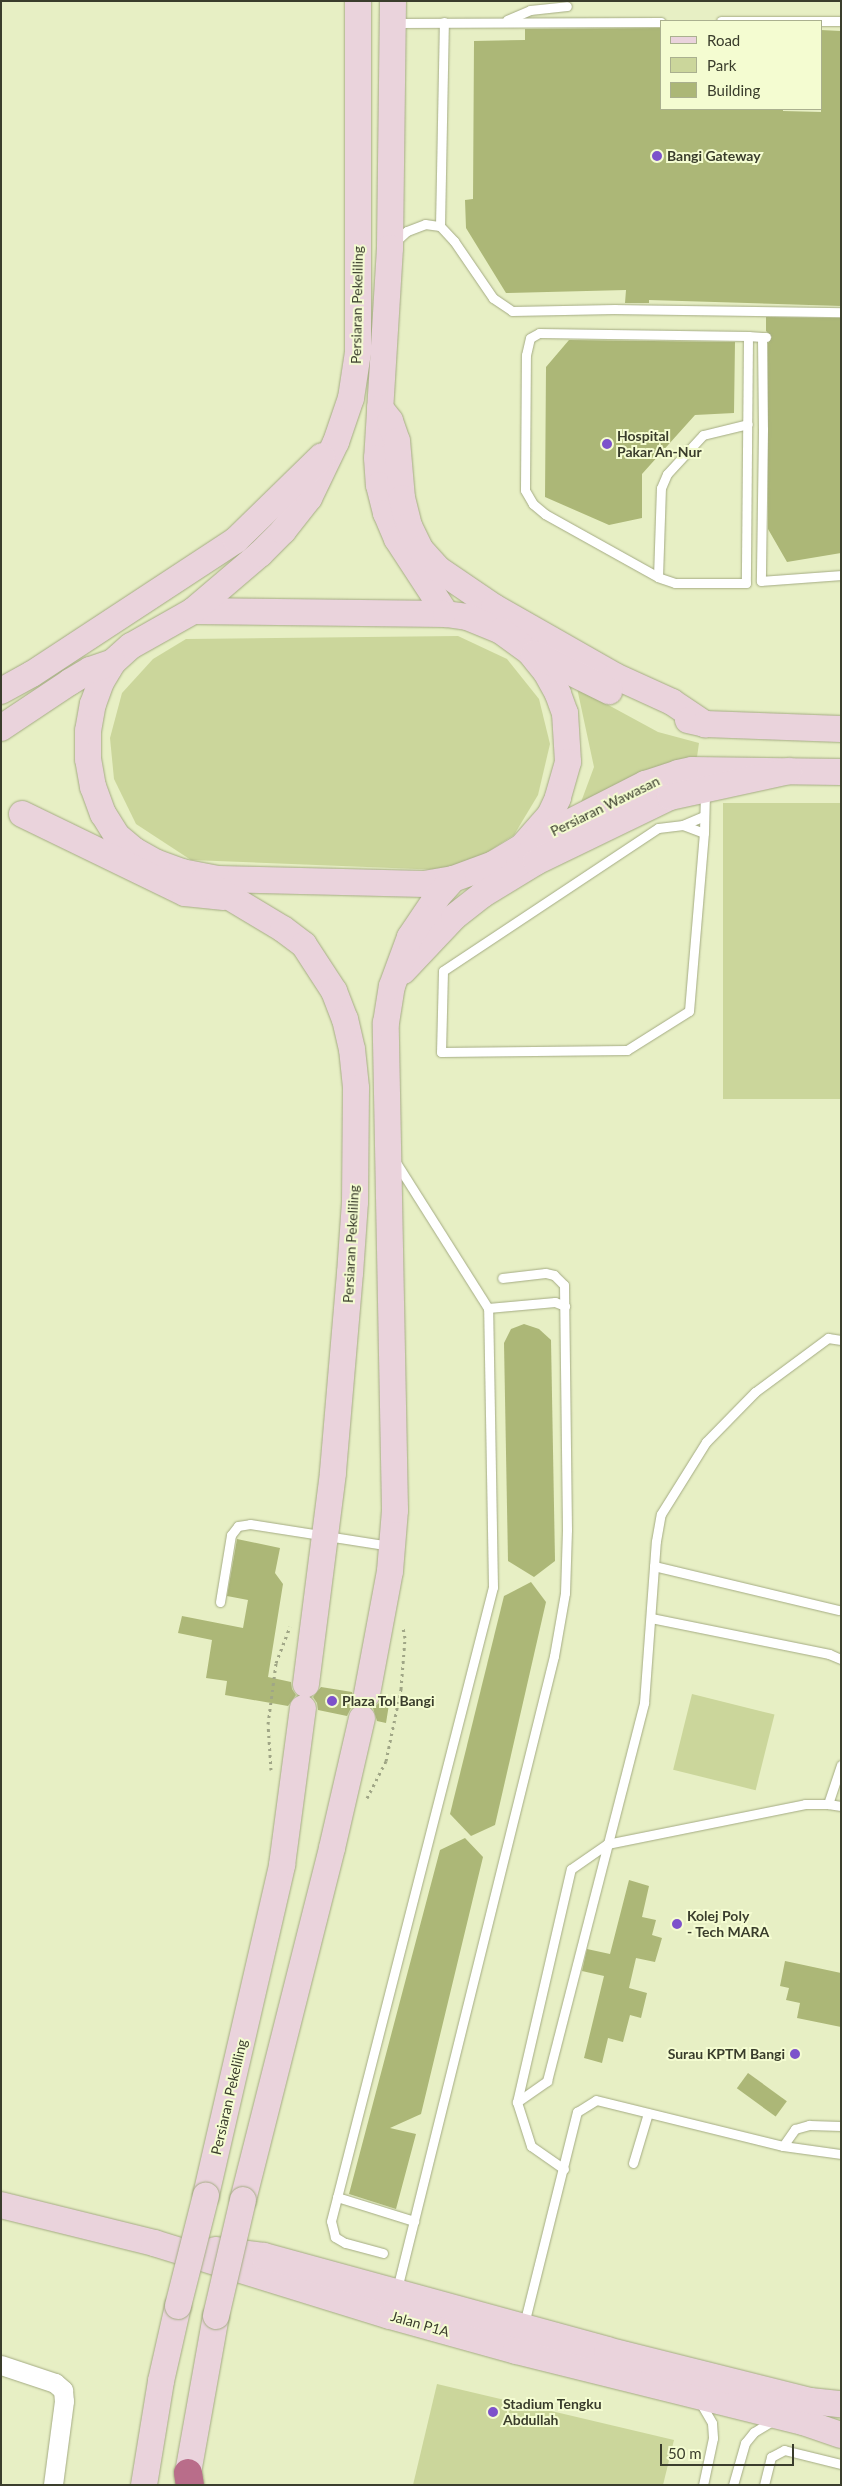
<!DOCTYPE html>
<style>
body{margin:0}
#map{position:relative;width:842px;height:2486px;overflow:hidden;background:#e7efc4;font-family:Lato,sans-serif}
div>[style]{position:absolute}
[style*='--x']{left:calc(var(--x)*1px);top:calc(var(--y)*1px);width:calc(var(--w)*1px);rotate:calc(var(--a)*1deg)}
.green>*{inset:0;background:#cbd69b;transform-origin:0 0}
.building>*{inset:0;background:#acb777;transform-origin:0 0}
.path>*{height:3px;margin-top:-1.5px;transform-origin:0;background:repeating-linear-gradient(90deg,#a0a686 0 2.5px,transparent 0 6.5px)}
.roads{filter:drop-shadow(0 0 1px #a4ab83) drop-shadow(0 0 1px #a4ab83)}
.lane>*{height:9px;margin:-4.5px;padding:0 4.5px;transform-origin:4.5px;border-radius:4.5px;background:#fff}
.street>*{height:19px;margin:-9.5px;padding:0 9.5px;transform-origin:9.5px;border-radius:9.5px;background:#fff}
.secondary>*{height:26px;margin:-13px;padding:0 13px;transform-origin:13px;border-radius:13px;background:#ead3dc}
.highway>*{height:28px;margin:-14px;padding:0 14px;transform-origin:14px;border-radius:14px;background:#b96d8a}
.bridges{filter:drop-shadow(0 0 1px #a4ab83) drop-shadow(0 0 1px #a4ab83)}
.secondary-bridge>*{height:26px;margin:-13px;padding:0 13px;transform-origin:13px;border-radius:13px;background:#ead3dc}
.dots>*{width:14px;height:14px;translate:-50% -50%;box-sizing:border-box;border:2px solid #f4fcd1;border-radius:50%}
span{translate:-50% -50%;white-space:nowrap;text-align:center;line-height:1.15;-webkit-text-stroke:4px #f4fcd1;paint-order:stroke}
.poi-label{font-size:14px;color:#3a3d2c;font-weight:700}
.left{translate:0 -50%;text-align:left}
.right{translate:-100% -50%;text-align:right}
.street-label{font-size:14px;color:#3a3d2c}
.frame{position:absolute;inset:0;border:2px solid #3a3d2c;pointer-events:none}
.legend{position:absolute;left:660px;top:20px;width:162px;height:90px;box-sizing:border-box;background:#f4fcd1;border:1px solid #aab08f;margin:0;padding:6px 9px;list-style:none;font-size:15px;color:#3a3d2c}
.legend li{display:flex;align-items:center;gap:10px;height:25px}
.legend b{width:25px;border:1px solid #aab08f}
.scale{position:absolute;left:660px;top:2444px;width:134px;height:22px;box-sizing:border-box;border:2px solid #3a3d2c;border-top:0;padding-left:6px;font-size:15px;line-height:18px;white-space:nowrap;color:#3a3d2c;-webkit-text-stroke:4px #f4fcd1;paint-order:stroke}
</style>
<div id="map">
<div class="green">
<i style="clip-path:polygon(458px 636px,507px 659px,539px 699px,550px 744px,538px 795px,514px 835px,477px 859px,442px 870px,191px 860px,136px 824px,114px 779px,110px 738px,122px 693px,153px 659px,186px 639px)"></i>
<i style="clip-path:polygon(577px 688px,658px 732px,699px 743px,697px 757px,663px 769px,574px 821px,594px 767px)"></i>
<i style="left:841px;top:803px;width:296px;height:118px;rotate:90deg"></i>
<i style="left:692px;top:1694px;width:85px;height:78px;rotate:14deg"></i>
<i style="clip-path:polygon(437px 2384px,674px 2440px,663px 2485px,413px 2485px)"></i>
</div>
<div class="building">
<i style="clip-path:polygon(661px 28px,661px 109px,783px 109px,783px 111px,821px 112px,821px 30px,841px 31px,841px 306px,649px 300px,649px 303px,625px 303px,626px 290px,506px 293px,466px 228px,465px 200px,473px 199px,474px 41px,525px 40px,525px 29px)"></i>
<i style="clip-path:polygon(766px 317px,841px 318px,841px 553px,787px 562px,768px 529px,768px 343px,772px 337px,766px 331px)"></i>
<i style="clip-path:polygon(569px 340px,735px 342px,734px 413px,695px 415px,642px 474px,642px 518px,609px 525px,545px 497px,546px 367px)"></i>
<i style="clip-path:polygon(524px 1324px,539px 1329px,551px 1340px,555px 1561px,534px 1577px,508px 1561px,504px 1343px,511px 1329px)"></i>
<i style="clip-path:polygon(237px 1539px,280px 1548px,275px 1573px,283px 1584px,268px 1677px,291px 1682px,292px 1689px,296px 1695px,288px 1706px,225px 1695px,227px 1681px,206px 1678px,212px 1640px,178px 1633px,182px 1616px,243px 1628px,248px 1600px,227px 1596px)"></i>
<i style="clip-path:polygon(531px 1582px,546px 1602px,495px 1825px,471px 1836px,450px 1814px,504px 1596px)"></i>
<i style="clip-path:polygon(321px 1687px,352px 1692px,356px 1704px,351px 1708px,347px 1716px,318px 1710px,317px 1703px,313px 1697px)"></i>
<i style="clip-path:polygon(382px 1696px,390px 1698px,386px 1723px,377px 1721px,373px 1708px,379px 1703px)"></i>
<i style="clip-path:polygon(465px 1838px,483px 1857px,421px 2114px,390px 2128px,416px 2134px,396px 2209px,349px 2194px,440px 1850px)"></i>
<i style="clip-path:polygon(629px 1880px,649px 1886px,642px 1917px,656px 1920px,652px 1935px,662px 1938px,655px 1962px,636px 1958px,629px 1988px,647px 1993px,641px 2018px,630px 2015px,623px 2042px,608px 2038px,602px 2063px,584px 2058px,604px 1976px,582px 1971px,587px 1949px,610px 1954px)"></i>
<i style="clip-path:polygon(785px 1961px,841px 1973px,841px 2027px,797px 2018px,800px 2003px,786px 2000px,789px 1988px,780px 1986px)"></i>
<i style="left:748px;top:2073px;width:48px;height:19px;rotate:36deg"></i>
</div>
<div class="path">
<i style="--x:271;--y:1770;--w:46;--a:-93.7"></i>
<i style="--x:268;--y:1724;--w:62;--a:-82.5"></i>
<i style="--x:276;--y:1663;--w:39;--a:-69"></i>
<i style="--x:367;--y:1798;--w:42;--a:-62.8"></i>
<i style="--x:386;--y:1761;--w:74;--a:-78.2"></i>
<i style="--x:401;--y:1689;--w:51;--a:-85.5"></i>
<i style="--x:405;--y:1638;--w:10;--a:-101"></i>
</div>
<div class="roads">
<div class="lane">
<i style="--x:507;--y:20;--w:25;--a:-23"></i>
<i style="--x:530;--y:10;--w:37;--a:-6"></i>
<i style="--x:721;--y:21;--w:120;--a:0"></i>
<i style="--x:396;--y:23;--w:265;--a:-0.2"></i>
<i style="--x:440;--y:226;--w:204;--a:-88.9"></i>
<i style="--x:395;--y:242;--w:16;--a:-43"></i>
<i style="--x:407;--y:231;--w:19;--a:-21"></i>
<i style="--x:425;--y:224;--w:15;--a:8"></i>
<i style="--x:440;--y:226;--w:21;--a:47"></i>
<i style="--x:454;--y:241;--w:69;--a:55.6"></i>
<i style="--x:493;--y:298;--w:23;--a:34"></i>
<i style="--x:512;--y:311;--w:103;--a:-1.1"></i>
<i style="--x:615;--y:309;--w:226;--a:0.8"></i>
<i style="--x:748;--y:336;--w:247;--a:90.5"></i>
<i style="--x:746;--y:583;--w:71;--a:180"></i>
<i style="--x:675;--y:583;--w:18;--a:-161"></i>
<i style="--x:658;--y:577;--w:129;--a:-150.9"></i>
<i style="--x:545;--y:514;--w:16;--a:-140"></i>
<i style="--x:533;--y:504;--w:16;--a:-120"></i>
<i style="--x:525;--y:490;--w:135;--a:-89.6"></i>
<i style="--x:526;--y:355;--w:17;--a:-77"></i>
<i style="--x:530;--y:338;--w:10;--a:-29"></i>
<i style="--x:539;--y:333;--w:209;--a:0.8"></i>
<i style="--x:748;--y:336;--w:14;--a:4"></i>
<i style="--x:766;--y:337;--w:4;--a:180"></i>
<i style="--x:762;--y:337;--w:92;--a:89.4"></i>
<i style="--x:763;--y:429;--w:152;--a:90.8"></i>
<i style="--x:761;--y:581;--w:80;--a:-4.3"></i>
<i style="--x:658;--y:577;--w:89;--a:-88.1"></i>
<i style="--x:661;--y:488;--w:15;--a:-67"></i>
<i style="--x:667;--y:474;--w:53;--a:-47.3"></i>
<i style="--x:703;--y:435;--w:46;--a:-13.7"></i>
<i style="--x:704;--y:816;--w:23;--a:157"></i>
<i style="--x:683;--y:825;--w:25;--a:173"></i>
<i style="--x:658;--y:828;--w:258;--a:146.4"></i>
<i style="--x:443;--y:971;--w:81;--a:91.4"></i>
<i style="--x:441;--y:1052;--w:186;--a:-0.6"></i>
<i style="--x:627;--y:1050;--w:73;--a:-32.2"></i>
<i style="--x:689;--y:1011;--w:179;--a:-85.2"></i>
<i style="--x:704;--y:833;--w:40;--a:-88.6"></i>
<i style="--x:683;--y:825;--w:22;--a:21"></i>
<i style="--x:488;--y:1308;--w:67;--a:-5.1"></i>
<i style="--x:555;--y:1302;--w:11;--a:22"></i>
<i style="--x:654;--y:1566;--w:190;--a:13.4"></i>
<i style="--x:220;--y:1602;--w:68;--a:-80.7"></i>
<i style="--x:231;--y:1535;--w:11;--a:-52"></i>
<i style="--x:238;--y:1526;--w:12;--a:-9"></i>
<i style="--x:250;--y:1524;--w:143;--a:8.9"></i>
<i style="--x:651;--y:1618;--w:182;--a:11.4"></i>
<i style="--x:829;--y:1654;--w:13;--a:23"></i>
<i style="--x:828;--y:1804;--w:41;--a:-71.6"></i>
<i style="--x:517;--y:2102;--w:37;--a:-35"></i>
<i style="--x:547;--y:2081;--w:390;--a:-75.6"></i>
<i style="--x:644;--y:1703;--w:162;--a:-85.8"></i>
<i style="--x:656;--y:1541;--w:27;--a:-80"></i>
<i style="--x:661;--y:1514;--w:85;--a:-58"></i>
<i style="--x:706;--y:1442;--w:70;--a:-45.6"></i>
<i style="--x:755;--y:1392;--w:91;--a:-36.5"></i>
<i style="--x:828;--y:1338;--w:13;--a:9"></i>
<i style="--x:783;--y:2146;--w:21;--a:-55"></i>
<i style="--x:795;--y:2129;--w:15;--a:-16"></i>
<i style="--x:809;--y:2125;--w:32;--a:2"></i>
<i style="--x:633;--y:2163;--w:52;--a:-73.3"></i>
<i style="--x:564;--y:2169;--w:40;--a:-145.1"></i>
<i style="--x:531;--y:2146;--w:46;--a:-107.7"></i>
<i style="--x:517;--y:2102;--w:239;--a:-77"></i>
<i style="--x:571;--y:1869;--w:44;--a:-34.8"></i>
<i style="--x:607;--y:1844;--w:202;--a:-11.4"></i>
<i style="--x:805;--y:1804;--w:23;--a:0"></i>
<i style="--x:828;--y:1804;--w:13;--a:9"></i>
<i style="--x:337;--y:2197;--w:81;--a:17.3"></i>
<i style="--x:383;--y:2253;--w:39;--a:-165"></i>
<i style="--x:345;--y:2243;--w:12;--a:-149"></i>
<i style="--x:335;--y:2237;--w:16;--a:-104"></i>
<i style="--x:331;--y:2221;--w:654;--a:-75.67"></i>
<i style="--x:493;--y:1587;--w:279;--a:-91"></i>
<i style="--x:488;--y:1308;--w:174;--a:-122.3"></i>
<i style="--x:397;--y:2289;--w:652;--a:-76.07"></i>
<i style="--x:554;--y:1656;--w:64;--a:-80.1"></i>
<i style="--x:565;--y:1593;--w:63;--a:-88.2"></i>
<i style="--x:567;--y:1530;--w:245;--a:-90.7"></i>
<i style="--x:564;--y:1285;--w:14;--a:-135"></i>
<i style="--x:554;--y:1275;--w:9;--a:-167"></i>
<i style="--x:545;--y:1273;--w:43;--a:173.4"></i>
<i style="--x:524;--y:2324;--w:219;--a:-76"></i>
<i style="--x:577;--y:2112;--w:22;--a:-32"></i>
<i style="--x:596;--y:2100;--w:193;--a:13.8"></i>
<i style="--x:783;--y:2146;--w:59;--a:7.9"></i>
<i style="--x:700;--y:2402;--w:24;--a:60"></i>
<i style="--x:712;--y:2423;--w:15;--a:86"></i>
<i style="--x:713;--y:2438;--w:48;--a:102"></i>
<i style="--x:733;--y:2485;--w:44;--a:-74.1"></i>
<i style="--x:745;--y:2443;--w:14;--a:-51"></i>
<i style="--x:754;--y:2432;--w:21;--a:-31"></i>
<i style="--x:764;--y:2485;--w:29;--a:-76"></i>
<i style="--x:771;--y:2457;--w:15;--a:-28"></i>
<i style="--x:784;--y:2450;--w:59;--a:13.8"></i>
</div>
<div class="street">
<i style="--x:1;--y:2365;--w:57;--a:18.4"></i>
<i style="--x:55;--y:2383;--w:11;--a:41"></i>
<i style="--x:63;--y:2390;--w:11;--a:85"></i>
<i style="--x:64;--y:2401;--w:85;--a:97.5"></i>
</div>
<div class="secondary">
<i style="--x:393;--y:1;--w:247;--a:90.7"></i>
<i style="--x:390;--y:248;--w:210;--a:93.5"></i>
<i style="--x:377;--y:458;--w:27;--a:86"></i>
<i style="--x:379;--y:485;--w:29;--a:76"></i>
<i style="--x:386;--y:513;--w:28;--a:67"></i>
<i style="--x:397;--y:539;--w:90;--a:56.8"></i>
<i style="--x:380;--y:408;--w:16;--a:52"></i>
<i style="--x:390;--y:421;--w:21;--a:71"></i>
<i style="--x:397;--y:441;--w:57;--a:85"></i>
<i style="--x:402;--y:498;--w:29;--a:76"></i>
<i style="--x:409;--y:526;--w:25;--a:64"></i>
<i style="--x:420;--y:549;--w:27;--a:48"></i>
<i style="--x:438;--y:569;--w:68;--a:34.2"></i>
<i style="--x:494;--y:607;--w:139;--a:29.7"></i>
<i style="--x:615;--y:676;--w:63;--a:24.5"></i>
<i style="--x:672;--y:702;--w:40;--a:34"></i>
<i style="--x:193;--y:611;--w:253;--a:0.7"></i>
<i style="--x:446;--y:614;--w:21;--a:8"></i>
<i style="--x:467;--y:617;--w:37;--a:22"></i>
<i style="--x:501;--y:631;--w:34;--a:36"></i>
<i style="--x:529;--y:651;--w:27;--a:51"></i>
<i style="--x:546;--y:672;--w:25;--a:61"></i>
<i style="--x:558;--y:694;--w:20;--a:70"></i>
<i style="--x:565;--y:713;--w:49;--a:86.5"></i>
<i style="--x:568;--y:762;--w:37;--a:106"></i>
<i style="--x:558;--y:798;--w:19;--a:115"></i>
<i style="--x:550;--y:815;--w:43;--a:131.2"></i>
<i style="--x:522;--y:847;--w:33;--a:149"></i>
<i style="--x:494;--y:864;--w:44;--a:159.9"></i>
<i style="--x:453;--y:879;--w:28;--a:170"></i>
<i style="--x:425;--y:884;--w:207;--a:-178.6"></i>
<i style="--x:218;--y:879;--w:37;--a:-169"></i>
<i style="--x:182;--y:872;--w:27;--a:-160"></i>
<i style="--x:157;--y:863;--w:25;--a:-151"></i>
<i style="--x:135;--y:851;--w:23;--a:-140"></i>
<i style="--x:117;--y:836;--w:26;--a:-122"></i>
<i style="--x:103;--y:814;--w:29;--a:-110"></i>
<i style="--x:93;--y:787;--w:28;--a:-100"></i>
<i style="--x:88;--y:759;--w:28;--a:-90"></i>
<i style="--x:88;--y:731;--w:27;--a:-80"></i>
<i style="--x:93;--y:704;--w:23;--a:-70"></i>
<i style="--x:101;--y:682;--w:23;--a:-59"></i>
<i style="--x:113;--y:662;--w:24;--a:-42"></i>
<i style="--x:131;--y:646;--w:71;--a:-29.4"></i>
<i style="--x:193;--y:611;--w:88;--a:-40.4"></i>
<i style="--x:260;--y:554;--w:33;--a:-45"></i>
<i style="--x:283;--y:531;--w:42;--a:-51.8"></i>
<i style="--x:309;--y:498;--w:62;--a:-64.3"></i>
<i style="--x:336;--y:442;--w:46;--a:-71.2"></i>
<i style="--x:351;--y:398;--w:47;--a:-81.3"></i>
<i style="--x:358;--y:352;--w:351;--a:-90"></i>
<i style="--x:534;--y:654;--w:84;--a:26.3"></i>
<i style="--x:1;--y:691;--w:35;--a:-29"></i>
<i style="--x:32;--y:674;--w:244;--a:-33.3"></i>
<i style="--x:236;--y:540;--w:120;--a:-44.3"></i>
<i style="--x:688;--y:720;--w:17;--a:13"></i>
<i style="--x:705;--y:724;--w:136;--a:2.1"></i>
<i style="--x:1;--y:728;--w:83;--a:-33.7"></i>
<i style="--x:70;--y:682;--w:23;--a:-31"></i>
<i style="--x:90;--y:670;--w:24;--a:-19"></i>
<i style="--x:22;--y:814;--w:181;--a:25.9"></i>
<i style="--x:185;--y:893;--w:39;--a:6"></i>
<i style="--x:533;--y:841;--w:126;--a:-27"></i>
<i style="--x:645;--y:784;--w:35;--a:-18"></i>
<i style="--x:678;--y:773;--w:14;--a:-12"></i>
<i style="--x:692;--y:770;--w:149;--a:0.8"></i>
<i style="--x:203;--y:881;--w:93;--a:31"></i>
<i style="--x:283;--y:929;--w:26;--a:37"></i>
<i style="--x:304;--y:945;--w:55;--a:56.9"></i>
<i style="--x:334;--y:991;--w:30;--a:69"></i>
<i style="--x:345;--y:1019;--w:31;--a:77"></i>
<i style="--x:352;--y:1049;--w:39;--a:84"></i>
<i style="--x:356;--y:1088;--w:114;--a:90.5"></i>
<i style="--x:355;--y:1202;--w:71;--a:94"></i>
<i style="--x:350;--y:1273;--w:201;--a:94.9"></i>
<i style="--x:333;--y:1473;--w:213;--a:97.3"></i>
<i style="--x:403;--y:971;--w:74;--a:-46.6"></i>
<i style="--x:454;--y:917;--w:36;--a:-38"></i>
<i style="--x:482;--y:895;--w:63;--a:-31.4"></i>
<i style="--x:536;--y:862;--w:149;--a:-25.9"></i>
<i style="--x:670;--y:797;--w:122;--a:-12.3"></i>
<i style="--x:367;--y:1694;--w:125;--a:-79.4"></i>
<i style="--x:390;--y:1571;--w:61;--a:-85.3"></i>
<i style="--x:395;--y:1510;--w:487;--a:-91.1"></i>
<i style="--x:386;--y:1023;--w:37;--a:-81"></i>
<i style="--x:392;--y:986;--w:52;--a:-69.8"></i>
<i style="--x:410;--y:937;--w:48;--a:-56"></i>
<i style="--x:437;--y:897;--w:24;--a:-48"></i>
<i style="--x:206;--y:2195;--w:339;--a:-77"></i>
<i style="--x:282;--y:1865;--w:158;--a:-82.4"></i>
<i style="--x:243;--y:2200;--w:363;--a:-75.8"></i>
<i style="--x:332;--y:1848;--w:133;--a:-77"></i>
<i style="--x:1;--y:2205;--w:158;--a:13.9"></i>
<i style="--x:154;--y:2243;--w:247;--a:17.2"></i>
<i style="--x:390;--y:2316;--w:131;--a:15.5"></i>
<i style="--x:516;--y:2351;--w:296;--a:13.9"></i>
<i style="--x:803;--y:2422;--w:40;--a:18.9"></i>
<i style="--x:215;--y:2250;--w:49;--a:7"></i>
<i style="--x:264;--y:2256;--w:356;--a:15.3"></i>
<i style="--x:607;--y:2350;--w:209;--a:14.1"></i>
<i style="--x:810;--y:2401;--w:31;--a:6"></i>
<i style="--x:188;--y:2473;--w:159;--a:-79.9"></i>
<i style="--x:144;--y:2485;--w:105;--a:-80.7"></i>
<i style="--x:161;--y:2381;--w:77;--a:-77.2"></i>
</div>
<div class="highway">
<i style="--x:188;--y:2473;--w:12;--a:81"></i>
</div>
</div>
<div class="bridges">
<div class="secondary-bridge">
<i style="--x:178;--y:2306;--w:114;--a:-75.8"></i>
<i style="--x:216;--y:2316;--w:119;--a:-76.9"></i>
</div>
</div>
<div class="dots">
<i style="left:657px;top:156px;background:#7d52cb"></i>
<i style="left:607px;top:444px;background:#7d52cb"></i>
<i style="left:332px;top:1701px;background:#7d52cb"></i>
<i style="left:677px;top:1924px;background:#7d52cb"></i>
<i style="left:795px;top:2054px;background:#7d52cb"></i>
<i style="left:493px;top:2412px;background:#7d52cb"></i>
</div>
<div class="poi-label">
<span class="left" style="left:667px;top:156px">Bangi Gateway</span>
<span class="left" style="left:617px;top:444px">Hospital<br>Pakar An-Nur</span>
<span class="left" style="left:342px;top:1701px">Plaza Tol Bangi</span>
<span class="left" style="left:687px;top:1924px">Kolej Poly<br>- Tech MARA</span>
<span class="right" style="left:785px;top:2054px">Surau KPTM Bangi</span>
<span class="left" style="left:503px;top:2412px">Stadium Tengku<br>Abdullah</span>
</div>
<div class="street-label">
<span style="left:357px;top:305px;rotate:-89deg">Persiaran Pekeliling</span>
<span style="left:605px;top:806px;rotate:-26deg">Persiaran Wawasan</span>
<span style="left:351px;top:1244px;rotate:-87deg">Persiaran Pekeliling</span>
<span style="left:229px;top:2097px;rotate:-77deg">Persiaran Pekeliling</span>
<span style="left:420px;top:2324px;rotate:16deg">Jalan P1A</span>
</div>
<div class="frame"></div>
<ul class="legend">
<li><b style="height:6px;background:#ead3dc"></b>Road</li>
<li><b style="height:14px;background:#cbd69b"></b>Park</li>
<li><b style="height:14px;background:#acb777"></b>Building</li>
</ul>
<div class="scale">50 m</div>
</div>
